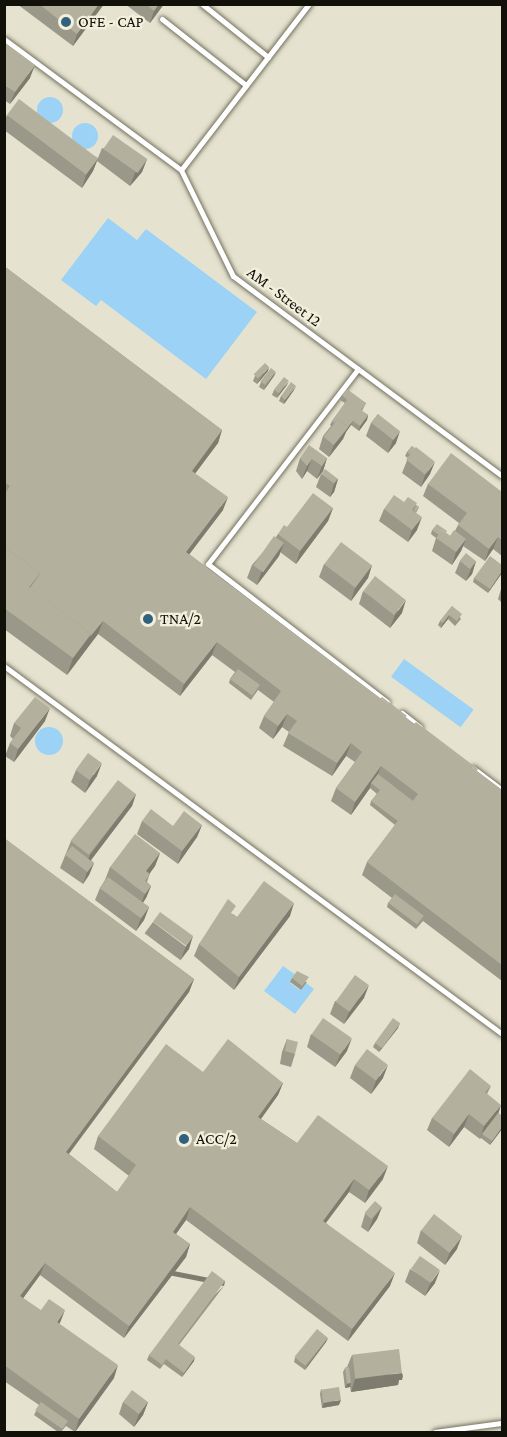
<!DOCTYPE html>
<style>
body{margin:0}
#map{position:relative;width:507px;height:1437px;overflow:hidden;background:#e5e3cf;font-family:"Crimson Pro",serif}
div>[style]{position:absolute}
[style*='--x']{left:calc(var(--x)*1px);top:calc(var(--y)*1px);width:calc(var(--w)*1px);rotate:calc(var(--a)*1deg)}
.water>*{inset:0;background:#9bd2f5;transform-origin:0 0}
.round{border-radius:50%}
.roads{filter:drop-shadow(0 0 2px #73715f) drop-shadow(0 0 2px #73715f)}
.lane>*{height:5px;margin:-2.5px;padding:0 2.5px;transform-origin:2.5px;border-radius:2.5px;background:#fff}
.wall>*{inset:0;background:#9a9888;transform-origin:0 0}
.shaded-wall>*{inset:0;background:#7d7c6f;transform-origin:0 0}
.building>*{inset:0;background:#b3b19e;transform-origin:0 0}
.dots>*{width:16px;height:16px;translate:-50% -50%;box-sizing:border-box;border:3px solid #f2f0dc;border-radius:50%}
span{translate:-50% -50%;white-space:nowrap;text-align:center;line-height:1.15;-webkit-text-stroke:4.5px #f2f0dc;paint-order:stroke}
.poi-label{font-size:16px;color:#111009}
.left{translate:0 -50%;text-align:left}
.street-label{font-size:16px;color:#111009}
.frame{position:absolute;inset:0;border:6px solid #111009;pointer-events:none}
</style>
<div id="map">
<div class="water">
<i class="round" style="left:37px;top:97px;width:26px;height:26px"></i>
<i class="round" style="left:72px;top:123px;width:26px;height:26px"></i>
<i style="clip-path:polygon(108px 218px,137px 240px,146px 229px,257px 312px,206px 379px,101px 300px,96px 306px,61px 280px)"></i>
<i style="left:404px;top:659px;width:86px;height:22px;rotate:36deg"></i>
<i class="round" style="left:35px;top:727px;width:28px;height:28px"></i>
<i style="clip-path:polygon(283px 966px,296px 975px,290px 983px,300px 990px,306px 983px,314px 989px,295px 1014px,264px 991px)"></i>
</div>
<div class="roads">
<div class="lane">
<i style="--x:202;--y:4;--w:85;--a:38.8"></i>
<i style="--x:162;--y:19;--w:107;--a:38.2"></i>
<i style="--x:4;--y:39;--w:220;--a:36.5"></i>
<i style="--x:181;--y:170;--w:118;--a:63.9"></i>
<i style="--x:233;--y:276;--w:335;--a:36.6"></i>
<i style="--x:181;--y:170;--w:210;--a:-52.4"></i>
<i style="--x:358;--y:369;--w:246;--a:127.6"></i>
<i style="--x:208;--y:564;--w:226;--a:37.6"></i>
<i style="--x:4;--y:666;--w:619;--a:36.46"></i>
<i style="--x:402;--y:713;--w:23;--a:38"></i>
<i style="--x:473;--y:768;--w:36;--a:37"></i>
<i style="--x:435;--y:1432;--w:68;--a:-7.7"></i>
</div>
</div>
<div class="wall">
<i style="clip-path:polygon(17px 4px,104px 4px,73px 46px)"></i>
<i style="clip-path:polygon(125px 4px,164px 4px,150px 23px)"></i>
<i style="clip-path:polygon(4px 42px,30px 78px,10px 104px,4px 100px)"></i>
<i style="clip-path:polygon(7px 115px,98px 158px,102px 148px,147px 159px,142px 172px,130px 186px,97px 161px,93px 171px,82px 188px,4px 130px,4px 121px)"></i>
<i style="clip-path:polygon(4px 266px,222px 430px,218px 443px,195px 474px,223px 510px,189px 554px,502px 790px,502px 981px,423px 921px,416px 929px,387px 907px,388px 903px,392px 898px,362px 875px,367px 862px,395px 825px,370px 805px,371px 801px,377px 794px,370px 788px,351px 815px,331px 801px,336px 788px,355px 762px,346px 756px,332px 776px,283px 746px,289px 732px,282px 727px,273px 739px,259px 728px,264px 716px,274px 702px,258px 690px,251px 700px,229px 683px,230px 679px,235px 672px,212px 655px,180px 696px,98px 634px,67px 675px,4px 629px)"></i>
<i style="clip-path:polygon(268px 371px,257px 384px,253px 381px,255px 376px)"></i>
<i style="clip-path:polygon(276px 372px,274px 376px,264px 390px,259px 387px,261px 382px)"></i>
<i style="clip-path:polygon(287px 385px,277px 398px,272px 395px,274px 390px)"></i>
<i style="clip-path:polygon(294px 390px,284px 404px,279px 401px,281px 396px)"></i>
<i style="clip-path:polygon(342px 395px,366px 403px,362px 411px,368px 415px,367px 420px,359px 431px,351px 425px,346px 432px,343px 439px,329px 457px,319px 449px,323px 436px,331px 426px,330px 425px,332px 421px,345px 403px,340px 400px)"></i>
<i style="clip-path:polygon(378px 414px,396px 443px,388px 453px,366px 436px,371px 423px)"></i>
<i style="clip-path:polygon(412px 446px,430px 474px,421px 487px,402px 473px,408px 458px,405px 456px,407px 452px)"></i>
<i style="clip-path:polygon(300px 458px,327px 458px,323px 471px,317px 479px,307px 471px,302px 479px,296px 471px)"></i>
<i style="clip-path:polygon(321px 474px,338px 479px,334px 492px,330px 497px,316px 487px)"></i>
<i style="clip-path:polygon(428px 484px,502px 492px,502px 556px,493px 549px,485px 561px,463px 546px,461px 551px,452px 565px,432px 551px,436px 538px,431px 534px,432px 530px,446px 533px,450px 536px,455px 531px,459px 523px,423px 496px)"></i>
<i style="clip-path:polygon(404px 502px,416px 505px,419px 507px,416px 513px,417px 530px,408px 542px,379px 521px,384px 509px)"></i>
<i style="clip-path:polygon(333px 508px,328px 521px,296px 564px,280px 552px,279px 556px,257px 585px,247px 578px,252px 565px,276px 537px,278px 534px,287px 527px)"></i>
<i style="clip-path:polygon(460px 561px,476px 561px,472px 574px,466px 581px,455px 573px)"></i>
<i style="clip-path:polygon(324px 564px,372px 565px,368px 578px,351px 601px,319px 577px)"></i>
<i style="clip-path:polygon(502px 565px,502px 573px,488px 593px,473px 582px,474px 578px)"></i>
<i style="clip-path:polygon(502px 586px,502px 603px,498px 599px)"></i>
<i style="clip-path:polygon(363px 591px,402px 613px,390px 628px,359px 604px)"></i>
<i style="clip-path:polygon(452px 606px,461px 619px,455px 626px,448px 619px,441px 628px,438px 625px,440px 621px)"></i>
<i style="clip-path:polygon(45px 721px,14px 762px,5px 756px,10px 743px,13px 739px,10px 736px,14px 723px)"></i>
<i style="clip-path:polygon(76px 770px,97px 776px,85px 793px,71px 782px)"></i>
<i style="clip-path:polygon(136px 794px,132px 806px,91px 860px,94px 863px,89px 875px,83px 884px,60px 868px,71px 841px)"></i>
<i style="clip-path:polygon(142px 821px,173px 826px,202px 825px,197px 837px,178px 864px,137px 834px)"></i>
<i style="clip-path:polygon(4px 838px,194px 979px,189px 992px,69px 1154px,117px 1192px,129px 1176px,94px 1149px,98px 1136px,203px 1072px,283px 1083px,278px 1095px,261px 1119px,297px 1143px,383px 1179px,365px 1203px,349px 1192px,326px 1223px,390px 1286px,348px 1341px,186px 1220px,176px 1234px,190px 1244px,186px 1257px,124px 1338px,40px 1275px,23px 1298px,59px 1324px,114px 1378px,75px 1432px,66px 1426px,61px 1432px,58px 1432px,34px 1415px,39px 1405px,4px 1381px)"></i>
<i style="clip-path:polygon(160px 853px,155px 866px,150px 873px,147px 882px,151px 886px,146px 898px,143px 903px,149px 907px,144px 920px,136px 931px,95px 900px,100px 888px,105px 880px,110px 867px)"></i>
<i style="clip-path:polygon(233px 914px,237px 917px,290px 916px,234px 990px,194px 956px,199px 944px)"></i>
<i style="left:153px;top:922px;width:45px;height:14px;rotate:37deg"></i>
<i style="clip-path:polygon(292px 978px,307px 982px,301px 990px,290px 982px)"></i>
<i style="clip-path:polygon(364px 998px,344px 1024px,330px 1014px,335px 1001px)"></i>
<i style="clip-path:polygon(398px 1028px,379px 1052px,373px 1047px,375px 1043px)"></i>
<i style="clip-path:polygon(311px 1034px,347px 1051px,335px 1067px,307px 1047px)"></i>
<i style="clip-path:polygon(287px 1039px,295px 1054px,291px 1067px,280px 1064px,282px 1052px)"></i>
<i style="clip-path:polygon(355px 1065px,383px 1078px,371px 1094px,350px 1078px)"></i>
<i style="clip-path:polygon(491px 1086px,487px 1094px,498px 1113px,502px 1116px,502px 1129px,490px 1145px,481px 1138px,480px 1139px,464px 1127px,449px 1147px,427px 1130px,432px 1118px)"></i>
<i style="clip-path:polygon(382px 1207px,377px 1219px,368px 1232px,361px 1227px,365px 1214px)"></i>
<i style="clip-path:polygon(421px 1230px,457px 1249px,445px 1265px,417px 1243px)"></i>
<i style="clip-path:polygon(410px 1269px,435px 1283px,425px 1296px,405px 1282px)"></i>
<i style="clip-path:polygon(224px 1286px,179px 1345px,194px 1361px,182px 1377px,164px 1364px,160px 1369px,147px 1360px,149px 1355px)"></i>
<i style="clip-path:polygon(328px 1338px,326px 1342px,305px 1370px,294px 1362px,295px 1358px)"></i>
<i style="clip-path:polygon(352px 1355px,402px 1380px,399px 1380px,398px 1385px,351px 1392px,350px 1387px,345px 1388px,343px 1372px,345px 1368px,347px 1367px)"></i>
<i style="clip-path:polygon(321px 1389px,339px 1405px,322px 1408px,320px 1394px)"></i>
<i style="clip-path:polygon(123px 1402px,148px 1402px,143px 1415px,134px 1427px,119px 1414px)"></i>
</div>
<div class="shaded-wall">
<i style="clip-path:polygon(99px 4px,104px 4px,73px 46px,77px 34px)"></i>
<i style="clip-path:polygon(159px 4px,164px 4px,150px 23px,154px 11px)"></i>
<i style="clip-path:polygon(35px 65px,30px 78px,10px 104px,15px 92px)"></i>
<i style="clip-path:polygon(98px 158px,93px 171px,82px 188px,86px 175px)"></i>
<i style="clip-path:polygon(147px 159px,142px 172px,130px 186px,135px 173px)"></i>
<i style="clip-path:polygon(269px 367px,268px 371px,257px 384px,259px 380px)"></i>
<i style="clip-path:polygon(276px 372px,274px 376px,264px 390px,266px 386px)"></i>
<i style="clip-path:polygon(289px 381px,287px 385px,277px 398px,279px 394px)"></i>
<i style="clip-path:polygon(296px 386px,294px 390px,284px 404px,285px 400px)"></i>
<i style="clip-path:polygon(368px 415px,367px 420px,359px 431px,360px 426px)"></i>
<i style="clip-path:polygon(353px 421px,351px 425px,346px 432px,343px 439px,329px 457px,334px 445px)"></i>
<i style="clip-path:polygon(222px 430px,218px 443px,187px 484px,192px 471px)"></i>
<i style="clip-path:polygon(400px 431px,396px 443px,388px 453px,393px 440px)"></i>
<i style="clip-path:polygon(327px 458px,323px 471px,317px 479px,322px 466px)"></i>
<i style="clip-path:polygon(312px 459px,307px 471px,302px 479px,307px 466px)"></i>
<i style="clip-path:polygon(435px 462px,430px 474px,421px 487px,425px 475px)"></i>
<i style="clip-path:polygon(338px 479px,334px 492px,330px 497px,334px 484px)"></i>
<i style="clip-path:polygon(228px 497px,223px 510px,182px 564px,186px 552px)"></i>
<i style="clip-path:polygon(333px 508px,328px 521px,296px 564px,300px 551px)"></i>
<i style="clip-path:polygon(422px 517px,417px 530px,408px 542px,412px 530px)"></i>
<i style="clip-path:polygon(498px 537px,493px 549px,485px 561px,489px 549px)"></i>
<i style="clip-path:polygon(466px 539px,461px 551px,452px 565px,456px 552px)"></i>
<i style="clip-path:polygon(284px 543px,279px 556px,257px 585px,261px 573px)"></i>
<i style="clip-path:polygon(476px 561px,472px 574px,466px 581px,471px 569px)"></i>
<i style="clip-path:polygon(372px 565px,368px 578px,351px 601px,355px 588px)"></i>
<i style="clip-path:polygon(502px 571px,502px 573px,488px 593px,490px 589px)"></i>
<i style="clip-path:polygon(406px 600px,402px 613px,390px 628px,395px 615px)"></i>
<i style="clip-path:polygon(449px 615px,448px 619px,441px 628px,443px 623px)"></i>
<i style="clip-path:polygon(103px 621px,98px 634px,67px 675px,73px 658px,91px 634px)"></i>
<i style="clip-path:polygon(217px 642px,212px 655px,180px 696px,184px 684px)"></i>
<i style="clip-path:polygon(50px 708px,45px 721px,14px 762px,18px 749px)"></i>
<i style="clip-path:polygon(287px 714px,282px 727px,273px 739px,278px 726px)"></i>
<i style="clip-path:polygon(351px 743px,346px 756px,332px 776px,337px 763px)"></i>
<i style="clip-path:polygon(102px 763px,97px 776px,85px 793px,90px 780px)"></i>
<i style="clip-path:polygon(381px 766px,376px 779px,371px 783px,370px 788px,351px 815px,355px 802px)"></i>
<i style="clip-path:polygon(136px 794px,132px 806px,85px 868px,90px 855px)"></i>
<i style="clip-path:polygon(202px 825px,197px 837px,178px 864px,182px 851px)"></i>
<i style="clip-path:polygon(160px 853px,155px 866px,142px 884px,146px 871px)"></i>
<i style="clip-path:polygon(94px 863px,89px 875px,83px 884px,87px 872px)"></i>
<i style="clip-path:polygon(151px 886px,146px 898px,140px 906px,145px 894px)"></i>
<i style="clip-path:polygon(294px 903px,290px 916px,234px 990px,239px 977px)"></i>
<i style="clip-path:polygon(149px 907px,144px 920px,136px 931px,141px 918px)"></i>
<i style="clip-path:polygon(193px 936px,189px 949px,181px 959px,186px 946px)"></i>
<i style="clip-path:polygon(194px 979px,189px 992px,61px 1164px,66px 1152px)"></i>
<i style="clip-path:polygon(369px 985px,364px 998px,344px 1024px,349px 1012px)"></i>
<i style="clip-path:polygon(400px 1023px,398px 1028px,379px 1052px,381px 1048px)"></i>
<i style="clip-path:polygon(352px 1038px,347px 1051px,335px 1067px,340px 1055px)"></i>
<i style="clip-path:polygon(388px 1065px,383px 1078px,371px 1094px,376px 1081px)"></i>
<i style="clip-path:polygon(283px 1083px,278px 1095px,253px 1130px,258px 1117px)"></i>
<i style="clip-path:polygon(501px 1105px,497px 1118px,482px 1134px,480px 1139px,484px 1126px)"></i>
<i style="clip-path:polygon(469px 1114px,464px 1127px,449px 1147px,454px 1134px)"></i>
<i style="clip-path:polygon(502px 1127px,502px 1129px,490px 1145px,492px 1141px)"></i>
<i style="clip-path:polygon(388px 1166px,383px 1179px,365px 1203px,369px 1190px)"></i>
<i style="clip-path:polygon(354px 1179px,349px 1192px,318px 1233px,323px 1221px)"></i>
<i style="clip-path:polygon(190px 1207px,186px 1220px,168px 1245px,173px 1232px)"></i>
<i style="clip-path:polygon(382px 1207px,377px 1219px,368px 1232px,373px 1219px)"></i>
<i style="clip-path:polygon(462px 1236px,457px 1249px,445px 1265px,450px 1252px)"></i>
<i style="clip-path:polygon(190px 1244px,186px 1257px,124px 1338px,129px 1326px)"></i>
<i style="clip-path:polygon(45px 1263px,40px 1275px,16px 1308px,20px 1296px)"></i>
<i style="clip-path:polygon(440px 1270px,435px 1283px,425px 1296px,430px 1284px)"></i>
<i style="clip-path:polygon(395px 1273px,390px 1286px,348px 1341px,352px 1329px)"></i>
<i style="left:225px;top:1281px;width:5px;height:79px;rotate:101deg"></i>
<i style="clip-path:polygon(65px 1310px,60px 1323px,52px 1334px,57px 1322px)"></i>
<i style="clip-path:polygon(328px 1338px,326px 1342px,305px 1370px,307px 1366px)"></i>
<i style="clip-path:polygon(195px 1357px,194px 1361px,182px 1377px,184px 1373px)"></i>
<i style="clip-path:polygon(118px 1365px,114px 1378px,75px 1432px,79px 1419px)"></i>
<i style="clip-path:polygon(402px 1373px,403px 1376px,402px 1380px,399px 1380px,398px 1385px,351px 1392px,355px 1379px)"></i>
<i style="clip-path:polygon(351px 1383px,350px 1387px,345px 1388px,347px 1384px)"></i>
<i style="clip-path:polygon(341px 1400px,339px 1405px,322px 1408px,324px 1403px)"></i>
<i style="clip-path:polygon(148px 1402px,143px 1415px,134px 1427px,139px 1414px)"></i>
</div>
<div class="building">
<i style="clip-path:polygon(39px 4px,99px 4px,77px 34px)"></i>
<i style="clip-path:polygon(146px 4px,159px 4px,154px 11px)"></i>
<i style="clip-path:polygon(4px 42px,35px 65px,15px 92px,4px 85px)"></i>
<i style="left:19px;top:99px;width:99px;height:20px;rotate:37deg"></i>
<i style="left:113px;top:135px;width:42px;height:17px;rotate:35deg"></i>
<i style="clip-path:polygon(4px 266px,222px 430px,192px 471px,228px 497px,186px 552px,502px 790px,502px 965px,367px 862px,418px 794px,381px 766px,355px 802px,336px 788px,362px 752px,351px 743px,337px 763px,288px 733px,297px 721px,287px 714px,278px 726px,264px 716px,281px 691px,217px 642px,184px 684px,103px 621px,90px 637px,91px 634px,30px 588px,38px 577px,40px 573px,4px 547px,4px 495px,10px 486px,4px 482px)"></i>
<i style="left:265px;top:363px;width:6px;height:16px;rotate:45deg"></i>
<i style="left:271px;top:368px;width:6px;height:17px;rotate:39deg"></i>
<i style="left:284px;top:377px;width:6px;height:16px;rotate:39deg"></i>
<i style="clip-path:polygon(291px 382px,296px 386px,285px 400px,281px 396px)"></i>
<i style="clip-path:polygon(347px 389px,366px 403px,361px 410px,368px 415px,360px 426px,353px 421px,347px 428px,348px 427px,338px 419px,334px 423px,332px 421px,347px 400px,342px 395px)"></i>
<i style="left:378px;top:414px;width:28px;height:11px;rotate:38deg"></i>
<i style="left:338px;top:419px;width:13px;height:23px;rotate:39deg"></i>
<i style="clip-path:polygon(309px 445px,327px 458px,322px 466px,312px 459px,307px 466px,300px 458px)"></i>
<i style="left:412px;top:446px;width:4px;height:8px;rotate:34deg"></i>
<i style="left:416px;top:447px;width:24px;height:16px;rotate:38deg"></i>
<i style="clip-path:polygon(451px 453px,502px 492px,502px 540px,498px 537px,489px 549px,458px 525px,467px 513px,428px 484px)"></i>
<i style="left:325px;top:469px;width:16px;height:6px;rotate:38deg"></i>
<i style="clip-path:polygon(313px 493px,333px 508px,300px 551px,278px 534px,284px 525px,287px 527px)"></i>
<i style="clip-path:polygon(394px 495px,404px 502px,408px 497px,417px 503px,412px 510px,422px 517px,412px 530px,384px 509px)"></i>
<i style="clip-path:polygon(416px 505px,419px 507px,415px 512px,414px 511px)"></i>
<i style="clip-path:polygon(437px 524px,447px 531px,446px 533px,442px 530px,439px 535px,432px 530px)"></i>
<i style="clip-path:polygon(442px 530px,450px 536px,454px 530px,466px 539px,456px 552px,436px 538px)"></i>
<i style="left:274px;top:536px;width:12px;height:36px;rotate:35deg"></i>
<i style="left:341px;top:542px;width:39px;height:28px;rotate:37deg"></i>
<i style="clip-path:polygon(4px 547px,40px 573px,29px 587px,91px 634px,73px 658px,4px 608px)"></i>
<i style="left:466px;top:553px;width:13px;height:10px;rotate:39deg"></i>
<i style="clip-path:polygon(490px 556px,502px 565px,502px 571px,490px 589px,474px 578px)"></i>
<i style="left:375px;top:576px;width:39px;height:19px;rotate:38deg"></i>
<i style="clip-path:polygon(452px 606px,462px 614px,457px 621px,449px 615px,443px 623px,440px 621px)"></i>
<i style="left:238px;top:669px;width:27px;height:13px;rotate:36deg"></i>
<i style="clip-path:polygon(35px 697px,50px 708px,18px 749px,10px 743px,21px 728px,14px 723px)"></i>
<i style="left:382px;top:697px;width:31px;height:2px;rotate:37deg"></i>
<i style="clip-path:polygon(416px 722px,478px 769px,477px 771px,414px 724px)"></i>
<i style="left:88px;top:753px;width:17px;height:21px;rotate:36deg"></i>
<i style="clip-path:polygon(378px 774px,413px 801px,398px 821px,371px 801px,380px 790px,371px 783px)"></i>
<i style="left:118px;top:780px;width:23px;height:77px;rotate:38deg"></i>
<i style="clip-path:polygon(151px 809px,173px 826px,184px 811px,202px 825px,182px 851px,142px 821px)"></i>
<i style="clip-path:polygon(135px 834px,160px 853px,146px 871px,150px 874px,145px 881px,151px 886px,145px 894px,110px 867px)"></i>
<i style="clip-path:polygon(4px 838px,194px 979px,66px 1152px,117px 1192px,136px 1165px,98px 1136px,166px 1044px,203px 1072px,228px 1039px,283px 1083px,258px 1117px,297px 1143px,318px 1115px,388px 1166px,369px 1190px,354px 1179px,323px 1221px,395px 1273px,352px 1329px,190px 1207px,173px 1232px,190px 1244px,129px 1326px,45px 1263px,20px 1296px,41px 1310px,49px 1299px,65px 1310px,57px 1322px,118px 1365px,79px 1419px,4px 1365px)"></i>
<i style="left:72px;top:846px;width:28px;height:11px;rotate:38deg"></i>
<i style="left:108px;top:877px;width:51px;height:14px;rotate:36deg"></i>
<i style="clip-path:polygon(264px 881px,294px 903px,239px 977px,199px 944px,228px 899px,236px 906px,231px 913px,237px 917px)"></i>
<i style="left:395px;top:894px;width:36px;height:11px;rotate:37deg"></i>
<i style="left:160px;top:912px;width:41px;height:12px;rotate:36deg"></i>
<i style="clip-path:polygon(297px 971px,309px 977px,302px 986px,292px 978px)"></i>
<i style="left:355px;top:975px;width:17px;height:33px;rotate:36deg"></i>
<i style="left:323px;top:1018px;width:35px;height:20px;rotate:35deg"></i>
<i style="left:393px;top:1018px;width:9px;height:31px;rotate:36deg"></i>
<i style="clip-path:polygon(287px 1039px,298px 1042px,295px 1054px,285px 1051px)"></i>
<i style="left:367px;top:1049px;width:26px;height:20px;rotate:37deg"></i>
<i style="clip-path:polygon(470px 1069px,491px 1086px,485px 1092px,501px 1105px,484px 1126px,469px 1114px,454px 1134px,432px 1118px)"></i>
<i style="clip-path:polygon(498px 1113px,502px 1116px,502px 1127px,492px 1141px,482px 1134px)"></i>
<i style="left:375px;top:1201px;width:9px;height:16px;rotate:41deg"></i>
<i style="left:434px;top:1214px;width:36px;height:21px;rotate:38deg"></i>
<i style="left:420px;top:1256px;width:24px;height:16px;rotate:35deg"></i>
<i style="clip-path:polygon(212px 1271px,225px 1281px,178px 1344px,195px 1357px,184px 1373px,166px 1359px,162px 1365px,149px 1355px)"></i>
<i style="left:317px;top:1329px;width:14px;height:36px;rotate:39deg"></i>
<i style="left:399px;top:1349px;width:24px;height:47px;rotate:83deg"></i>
<i style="left:349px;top:1367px;width:16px;height:4px;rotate:83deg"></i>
<i style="left:339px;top:1387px;width:13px;height:18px;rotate:81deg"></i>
<i style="left:132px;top:1390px;width:20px;height:15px;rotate:37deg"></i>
<i style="left:41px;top:1402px;width:33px;height:10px;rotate:35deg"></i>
</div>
<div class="dots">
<i style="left:66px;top:22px;background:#30627f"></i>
<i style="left:148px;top:619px;background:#30627f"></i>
<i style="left:184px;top:1139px;background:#30627f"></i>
</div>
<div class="poi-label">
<span class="left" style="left:78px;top:22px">OFE - CAP</span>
<span class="left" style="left:160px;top:619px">TNA/2</span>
<span class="left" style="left:196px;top:1139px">ACC/2</span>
</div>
<div class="street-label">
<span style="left:284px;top:297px;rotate:37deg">AM - Street 12</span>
</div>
<div class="frame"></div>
</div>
